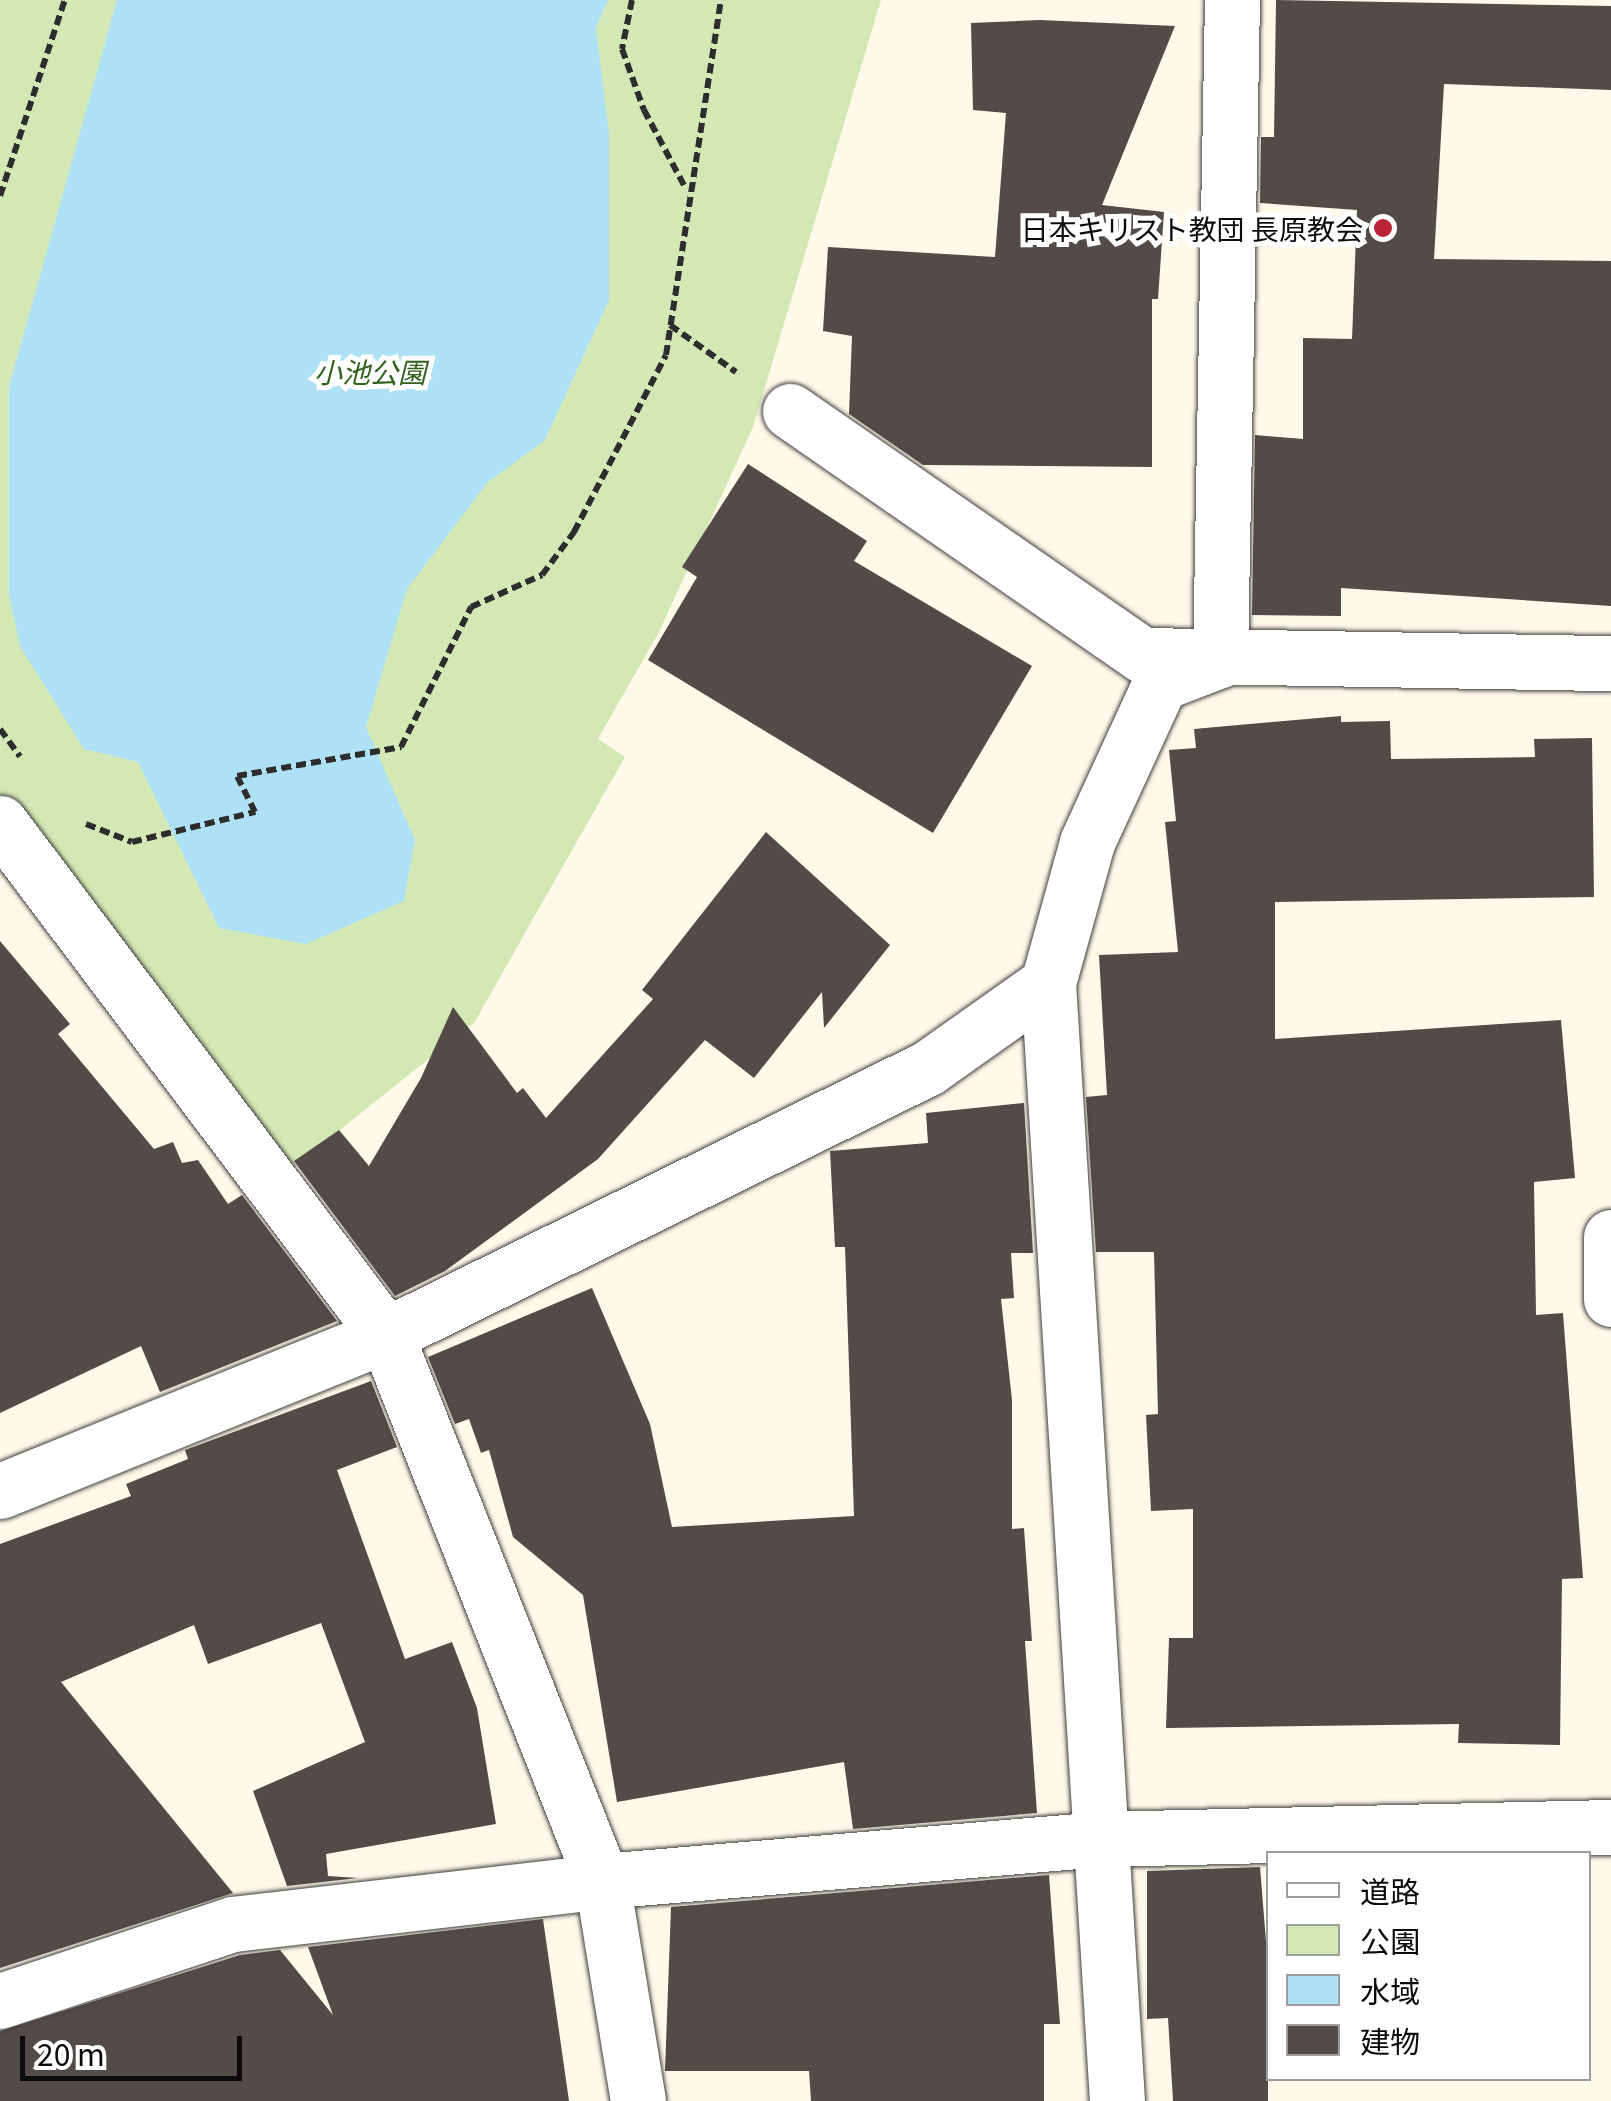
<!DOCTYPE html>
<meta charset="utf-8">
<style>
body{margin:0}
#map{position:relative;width:1611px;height:2101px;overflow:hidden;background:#fff9e9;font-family:Georgia,"Noto Sans JP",serif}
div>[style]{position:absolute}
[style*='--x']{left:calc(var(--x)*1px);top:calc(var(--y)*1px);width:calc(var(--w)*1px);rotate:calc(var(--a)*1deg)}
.green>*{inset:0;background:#d3e8b4}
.water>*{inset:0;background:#aee1f6}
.building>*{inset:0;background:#534b47}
.path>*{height:6px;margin-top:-3px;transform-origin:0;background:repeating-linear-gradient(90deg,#2d2d2d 0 10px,transparent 0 15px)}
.roads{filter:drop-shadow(0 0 2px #3e3e3e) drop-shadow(0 0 2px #3e3e3e)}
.minor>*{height:55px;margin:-27.5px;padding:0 27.5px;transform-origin:27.5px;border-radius:27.5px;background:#fff}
.dots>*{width:28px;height:28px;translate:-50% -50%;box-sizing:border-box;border:5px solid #fff;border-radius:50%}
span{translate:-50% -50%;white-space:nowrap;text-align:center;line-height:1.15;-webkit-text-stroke:10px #fff;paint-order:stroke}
.poi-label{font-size:28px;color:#0b0b0b}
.right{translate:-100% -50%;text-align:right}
.park-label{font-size:28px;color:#31611c;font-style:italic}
.legend{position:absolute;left:1266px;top:1851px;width:325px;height:230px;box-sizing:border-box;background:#fff;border:2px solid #9d9d9d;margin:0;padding:12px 18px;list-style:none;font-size:30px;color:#0b0b0b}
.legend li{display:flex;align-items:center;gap:20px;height:50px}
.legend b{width:50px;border:2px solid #9d9d9d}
.scale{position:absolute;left:20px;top:2036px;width:222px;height:45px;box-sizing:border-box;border:5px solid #0b0b0b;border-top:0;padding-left:12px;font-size:30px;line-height:35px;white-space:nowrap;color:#0b0b0b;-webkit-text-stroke:8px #fff;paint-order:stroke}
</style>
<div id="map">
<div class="green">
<i style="clip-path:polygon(0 0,881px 0,753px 427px,659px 632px,598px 739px,625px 757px,474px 1023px,273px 1183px,0 830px)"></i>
</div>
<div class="water">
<i style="clip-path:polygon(117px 0,608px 0,596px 28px,609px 134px,609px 300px,545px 440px,487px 483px,407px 589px,366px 727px,415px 840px,404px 901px,306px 944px,219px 928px,138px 762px,84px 749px,20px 646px,9px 594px,9px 387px)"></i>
</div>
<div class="building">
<i style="clip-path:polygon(1276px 0,1611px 6px,1611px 90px,1444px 84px,1434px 259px,1611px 261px,1611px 606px,1341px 588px,1341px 616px,1252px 615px,1255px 435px,1303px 439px,1303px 338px,1352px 339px,1357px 210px,1260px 203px,1261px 137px,1274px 137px)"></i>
<i style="clip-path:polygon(1040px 20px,1175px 26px,1102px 205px,1164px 212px,1158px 299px,1152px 299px,1152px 467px,923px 465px,849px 414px,852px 336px,823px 331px,828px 247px,995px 257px,1006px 113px,973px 110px,971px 23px)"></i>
<i style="clip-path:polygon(748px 464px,867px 541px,854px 561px,1032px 666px,933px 833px,648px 660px,697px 577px,682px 567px)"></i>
<i style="clip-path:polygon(1341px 716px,1341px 722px,1390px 721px,1391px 759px,1535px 757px,1534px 739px,1592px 738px,1594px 897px,1275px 902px,1275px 1039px,1561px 1020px,1575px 1178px,1534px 1182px,1536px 1315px,1563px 1313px,1583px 1578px,1562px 1579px,1560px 1745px,1458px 1743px,1459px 1724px,1166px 1728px,1169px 1638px,1193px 1638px,1193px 1509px,1151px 1511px,1146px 1415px,1158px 1414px,1154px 1252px,1096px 1252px,1086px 1097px,1107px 1095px,1099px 955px,1178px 952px,1165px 822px,1176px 821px,1169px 750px,1196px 748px,1194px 729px)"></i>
<i style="clip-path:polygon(766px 832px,890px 945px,824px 1028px,822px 992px,754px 1078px,705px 1040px,598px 1159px,445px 1271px,395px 1296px,294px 1161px,339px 1130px,369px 1166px,421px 1078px,453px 1007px,517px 1093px,523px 1088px,546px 1118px,653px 999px,642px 990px)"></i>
<i style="clip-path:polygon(0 941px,70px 1024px,58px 1034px,154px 1149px,173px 1142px,182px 1163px,198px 1160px,228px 1204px,242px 1195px,337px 1321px,160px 1392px,141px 1346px,0 1413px)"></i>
<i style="clip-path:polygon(1024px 1103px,1033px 1253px,1011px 1253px,1014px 1298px,1001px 1299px,1012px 1400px,1012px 1529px,1024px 1528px,1032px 1641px,1025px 1641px,1037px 1813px,853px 1829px,844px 1762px,617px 1802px,583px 1595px,513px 1537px,489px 1450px,481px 1453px,469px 1419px,455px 1424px,428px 1357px,592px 1288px,650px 1424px,672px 1527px,854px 1516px,845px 1247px,835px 1247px,830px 1151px,928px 1143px,926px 1113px)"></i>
<i style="clip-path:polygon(371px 1381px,397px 1447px,337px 1470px,405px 1659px,452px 1642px,477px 1708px,496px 1824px,326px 1854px,328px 1876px,358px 1878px,287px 1886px,253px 1791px,365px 1742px,321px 1623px,208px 1664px,194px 1625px,61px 1682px,233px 1893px,0 1968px,0 1544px,131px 1496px,126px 1484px,188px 1459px,185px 1450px)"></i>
<i style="clip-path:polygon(1260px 1867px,1268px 1966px,1268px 2101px,1173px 2101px,1168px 2018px,1147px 2019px,1147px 1871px)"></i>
<i style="clip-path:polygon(1049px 1875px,1060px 2024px,1044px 2024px,1044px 2101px,811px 2101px,809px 2071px,665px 2071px,671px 1907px)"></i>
<i style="clip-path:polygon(543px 1919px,569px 2101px,0 2101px,0 2031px,240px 1955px,280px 1950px,333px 2015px,308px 1947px)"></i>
</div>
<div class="path">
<i style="--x:632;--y:0;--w:50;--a:101.5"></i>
<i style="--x:622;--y:49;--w:65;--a:70.2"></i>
<i style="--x:644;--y:110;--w:89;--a:62"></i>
<i style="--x:0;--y:196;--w:206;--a:-71.7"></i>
<i style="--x:670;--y:325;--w:81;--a:35.5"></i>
<i style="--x:0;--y:729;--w:34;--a:54"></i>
<i style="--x:86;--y:824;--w:49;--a:21.4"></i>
<i style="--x:132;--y:842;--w:127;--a:-13.7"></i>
<i style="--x:255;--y:812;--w:40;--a:-116.6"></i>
<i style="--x:237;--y:776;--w:167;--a:-10"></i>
<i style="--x:401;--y:747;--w:157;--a:-63.4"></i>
<i style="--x:471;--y:607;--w:78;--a:-24.3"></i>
<i style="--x:542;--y:575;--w:54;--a:-53.3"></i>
<i style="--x:574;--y:532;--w:199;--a:-62.5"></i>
<i style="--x:666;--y:355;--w:359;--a:-81.2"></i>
</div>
<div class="roads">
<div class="minor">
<i style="--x:790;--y:411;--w:429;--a:34.7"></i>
<i style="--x:1143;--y:655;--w:468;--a:1"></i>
<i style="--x:1220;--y:660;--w:660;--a:-88.96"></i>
<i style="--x:0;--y:823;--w:641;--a:52.99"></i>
<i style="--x:386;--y:1335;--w:587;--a:68.42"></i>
<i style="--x:602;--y:1881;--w:223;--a:80.7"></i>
<i style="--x:1611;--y:1237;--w:62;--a:90"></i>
<i style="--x:0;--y:1491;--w:416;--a:-22"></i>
<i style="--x:386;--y:1335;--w:604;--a:-26.23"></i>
<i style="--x:928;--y:1068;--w:147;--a:-35.3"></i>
<i style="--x:0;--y:2001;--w:245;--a:-18.3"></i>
<i style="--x:233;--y:1924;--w:371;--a:-6.6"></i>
<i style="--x:602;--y:1881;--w:501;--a:-4.81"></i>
<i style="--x:1101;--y:1839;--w:510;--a:-1.35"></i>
<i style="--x:1117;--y:2101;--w:1120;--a:-93.53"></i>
<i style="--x:1048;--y:983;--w:146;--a:-74.5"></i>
<i style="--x:1087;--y:842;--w:175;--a:-65.3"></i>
<i style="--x:1160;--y:683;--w:64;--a:-21"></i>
</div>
</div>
<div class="dots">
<i style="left:1383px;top:228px;background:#ba2438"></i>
</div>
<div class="poi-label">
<span class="right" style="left:1363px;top:228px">日本キリスト教団 長原教会</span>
</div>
<div class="park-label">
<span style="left:370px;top:371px">小池公園</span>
</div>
<ul class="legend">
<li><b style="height:12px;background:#fff"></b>道路</li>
<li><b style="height:28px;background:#d3e8b4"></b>公園</li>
<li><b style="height:28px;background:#aee1f6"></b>水域</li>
<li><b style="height:28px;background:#534b47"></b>建物</li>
</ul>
<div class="scale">20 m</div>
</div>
